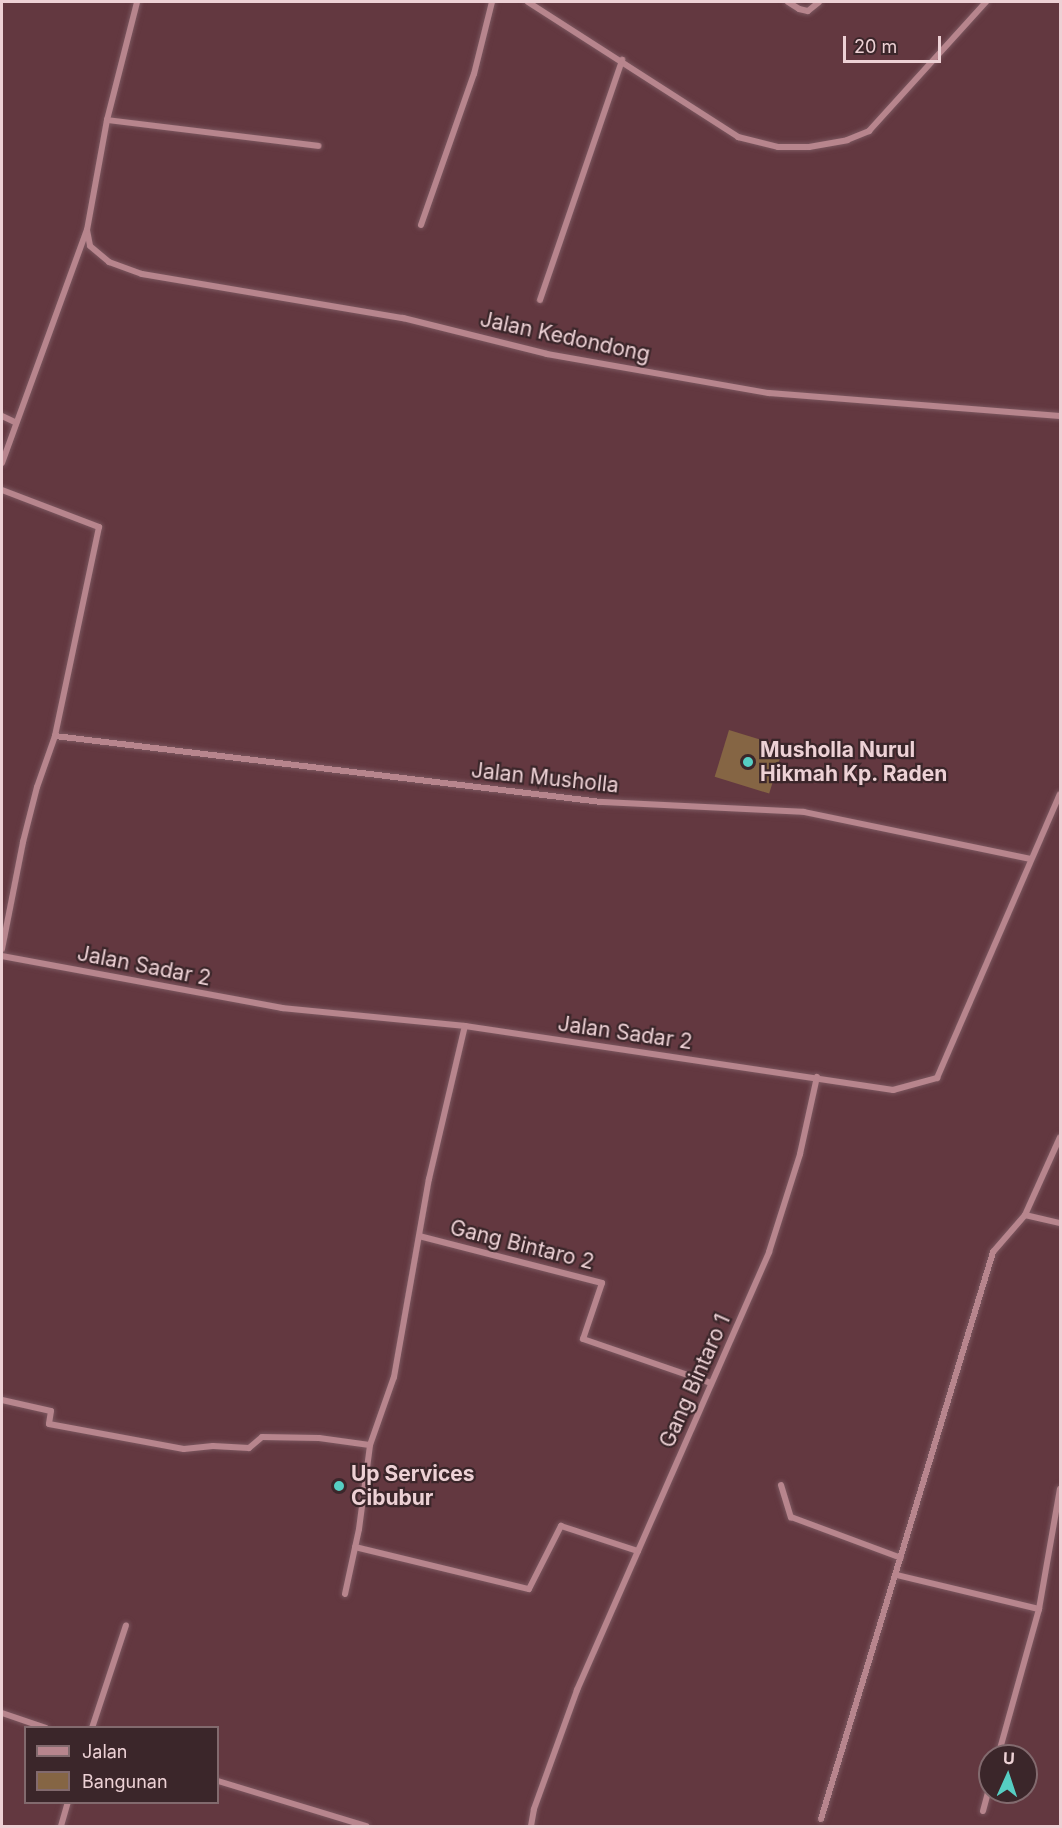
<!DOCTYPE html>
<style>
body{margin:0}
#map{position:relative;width:1062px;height:1828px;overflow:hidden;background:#633840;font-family:Inter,sans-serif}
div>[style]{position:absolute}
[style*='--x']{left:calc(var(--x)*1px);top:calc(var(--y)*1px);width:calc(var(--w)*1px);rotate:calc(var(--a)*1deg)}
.building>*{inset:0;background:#856544;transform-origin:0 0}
.roads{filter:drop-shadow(0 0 2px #7b575f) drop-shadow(0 0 2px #7b575f)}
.minor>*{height:6px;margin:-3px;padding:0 3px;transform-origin:3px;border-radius:3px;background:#b7858d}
.dots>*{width:16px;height:16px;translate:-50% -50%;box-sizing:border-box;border:3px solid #3b262a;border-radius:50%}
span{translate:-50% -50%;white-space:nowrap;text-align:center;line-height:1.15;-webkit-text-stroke:4.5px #3b262a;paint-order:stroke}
.street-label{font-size:21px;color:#edd1d5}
.poi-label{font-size:21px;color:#edd1d5;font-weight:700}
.left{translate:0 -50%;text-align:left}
.frame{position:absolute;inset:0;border:3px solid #edd1d5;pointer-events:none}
.legend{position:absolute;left:24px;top:1726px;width:195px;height:78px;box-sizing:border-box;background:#3b262a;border:2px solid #826a6e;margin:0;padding:8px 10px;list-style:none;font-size:18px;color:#edd1d5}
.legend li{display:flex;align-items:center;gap:12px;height:30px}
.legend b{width:30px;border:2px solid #826a6e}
.north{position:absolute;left:978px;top:1744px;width:60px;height:60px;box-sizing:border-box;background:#3b262a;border:2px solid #826a6e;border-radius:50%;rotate:3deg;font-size:16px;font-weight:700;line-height:24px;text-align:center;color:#edd1d5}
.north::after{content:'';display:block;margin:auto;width:21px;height:27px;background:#56cec3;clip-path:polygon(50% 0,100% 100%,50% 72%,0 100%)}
.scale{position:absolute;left:843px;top:36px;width:98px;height:27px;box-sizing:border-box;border:3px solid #edd1d5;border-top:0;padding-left:8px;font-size:18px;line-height:21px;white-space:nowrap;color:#edd1d5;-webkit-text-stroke:4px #3b262a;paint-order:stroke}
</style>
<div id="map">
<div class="building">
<i style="left:729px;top:730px;width:57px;height:49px;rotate:17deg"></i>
</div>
<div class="roads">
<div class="minor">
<i style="--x:528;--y:2;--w:250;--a:32.7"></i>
<i style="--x:738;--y:137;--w:41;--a:14"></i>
<i style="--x:778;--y:147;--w:31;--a:0"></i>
<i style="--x:809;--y:147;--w:39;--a:-10"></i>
<i style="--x:847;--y:140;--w:24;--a:-22"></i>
<i style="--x:869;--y:131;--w:174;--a:-47.8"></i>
<i style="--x:788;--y:2;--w:13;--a:32"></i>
<i style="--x:799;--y:9;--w:9;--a:13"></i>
<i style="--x:808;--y:11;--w:14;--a:-39"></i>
<i style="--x:107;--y:120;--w:213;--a:7"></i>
<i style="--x:421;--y:225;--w:160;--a:-70.7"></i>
<i style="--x:474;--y:74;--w:74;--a:-76"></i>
<i style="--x:87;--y:230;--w:16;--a:79"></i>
<i style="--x:90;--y:246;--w:25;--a:40"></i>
<i style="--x:109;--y:262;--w:35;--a:20"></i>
<i style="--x:142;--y:274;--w:265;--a:9.6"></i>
<i style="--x:403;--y:318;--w:148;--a:14"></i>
<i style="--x:547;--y:354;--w:225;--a:10"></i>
<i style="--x:769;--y:393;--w:292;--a:4.5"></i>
<i style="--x:540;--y:300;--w:254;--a:-71.1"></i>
<i style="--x:2;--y:416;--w:14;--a:25"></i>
<i style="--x:2;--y:463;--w:248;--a:-70"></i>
<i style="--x:87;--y:230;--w:112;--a:-79.7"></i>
<i style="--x:107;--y:120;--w:122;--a:-75.7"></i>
<i style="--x:2;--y:490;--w:104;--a:20.9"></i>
<i style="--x:99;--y:527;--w:214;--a:101.9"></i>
<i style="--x:55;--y:736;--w:54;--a:109.4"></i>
<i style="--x:37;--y:787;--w:57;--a:104.3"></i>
<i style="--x:23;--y:842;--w:109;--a:101.1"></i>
<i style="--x:55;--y:736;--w:550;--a:6.89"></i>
<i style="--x:601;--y:802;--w:203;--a:2.8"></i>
<i style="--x:804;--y:812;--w:231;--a:11.7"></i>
<i style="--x:2;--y:956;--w:285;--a:10.5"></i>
<i style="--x:282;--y:1008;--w:184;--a:5.6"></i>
<i style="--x:465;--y:1026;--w:433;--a:8.5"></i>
<i style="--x:893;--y:1090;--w:46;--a:-15.3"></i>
<i style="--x:937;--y:1078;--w:309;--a:-66.6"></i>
<i style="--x:1025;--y:1215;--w:85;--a:-65.8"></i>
<i style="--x:419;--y:1236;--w:189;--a:14.4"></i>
<i style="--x:602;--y:1283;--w:59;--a:108.7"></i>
<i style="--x:583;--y:1339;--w:135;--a:19"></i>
<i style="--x:2;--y:1400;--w:50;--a:12.7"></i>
<i style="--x:51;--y:1411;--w:13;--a:99"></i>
<i style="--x:49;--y:1424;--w:137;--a:10.5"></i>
<i style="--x:184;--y:1449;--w:29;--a:-6"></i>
<i style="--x:213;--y:1446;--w:36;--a:3"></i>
<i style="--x:249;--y:1448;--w:17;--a:-40"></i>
<i style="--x:262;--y:1437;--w:57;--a:1"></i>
<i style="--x:319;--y:1438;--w:51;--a:7.8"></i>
<i style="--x:781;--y:1485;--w:34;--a:73"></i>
<i style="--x:791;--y:1517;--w:117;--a:20.4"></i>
<i style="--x:355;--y:1547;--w:179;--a:13.6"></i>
<i style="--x:529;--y:1589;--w:71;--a:-63.1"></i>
<i style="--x:561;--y:1526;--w:81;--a:18"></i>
<i style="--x:897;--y:1575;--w:146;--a:13.5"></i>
<i style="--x:345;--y:1594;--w:66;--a:-77.8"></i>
<i style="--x:359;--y:1529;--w:85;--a:-82.5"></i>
<i style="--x:370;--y:1445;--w:72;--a:-70.6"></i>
<i style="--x:394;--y:1377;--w:201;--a:-80"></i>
<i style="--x:429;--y:1179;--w:157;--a:-76.8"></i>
<i style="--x:2;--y:1713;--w:46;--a:18.8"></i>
<i style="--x:92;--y:1728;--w:108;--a:-71.7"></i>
<i style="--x:998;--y:1756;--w:153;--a:-74.4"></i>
<i style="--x:1039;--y:1609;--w:122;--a:-80.1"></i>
<i style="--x:218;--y:1781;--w:155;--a:16.9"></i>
<i style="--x:983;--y:1811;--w:27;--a:-75"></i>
<i style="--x:821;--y:1819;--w:593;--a:-73.12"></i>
<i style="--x:993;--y:1252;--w:49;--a:-49.1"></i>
<i style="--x:1025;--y:1215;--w:36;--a:13"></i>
<i style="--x:61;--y:1826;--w:25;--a:-74"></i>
<i style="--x:531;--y:1826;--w:17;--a:-80"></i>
<i style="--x:534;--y:1809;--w:127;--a:-70.1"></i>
<i style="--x:577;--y:1690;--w:478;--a:-66.3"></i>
<i style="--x:769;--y:1252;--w:103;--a:-72.4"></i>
<i style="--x:800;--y:1154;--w:79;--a:-77.6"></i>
</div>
</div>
<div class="dots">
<i style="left:748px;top:762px;background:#56cec3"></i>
<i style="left:339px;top:1486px;background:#56cec3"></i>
</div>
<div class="street-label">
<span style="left:565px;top:337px;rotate:12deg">Jalan Kedondong</span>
<span style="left:545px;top:778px;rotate:6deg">Jalan Musholla</span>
<span style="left:144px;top:966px;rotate:11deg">Jalan Sadar 2</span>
<span style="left:625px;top:1033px;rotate:8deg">Jalan Sadar 2</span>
<span style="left:522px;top:1245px;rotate:14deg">Gang Bintaro 2</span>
<span style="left:695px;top:1381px;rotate:-66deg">Gang Bintaro 1</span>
</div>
<div class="poi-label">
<span class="left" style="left:760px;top:762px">Musholla Nurul<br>Hikmah Kp. Raden</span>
<span class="left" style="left:351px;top:1486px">Up Services<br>Cibubur</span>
</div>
<div class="frame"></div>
<ul class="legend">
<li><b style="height:8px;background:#b7858d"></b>Jalan</li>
<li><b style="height:16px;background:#856544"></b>Bangunan</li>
</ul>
<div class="north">U</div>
<div class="scale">20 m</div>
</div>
